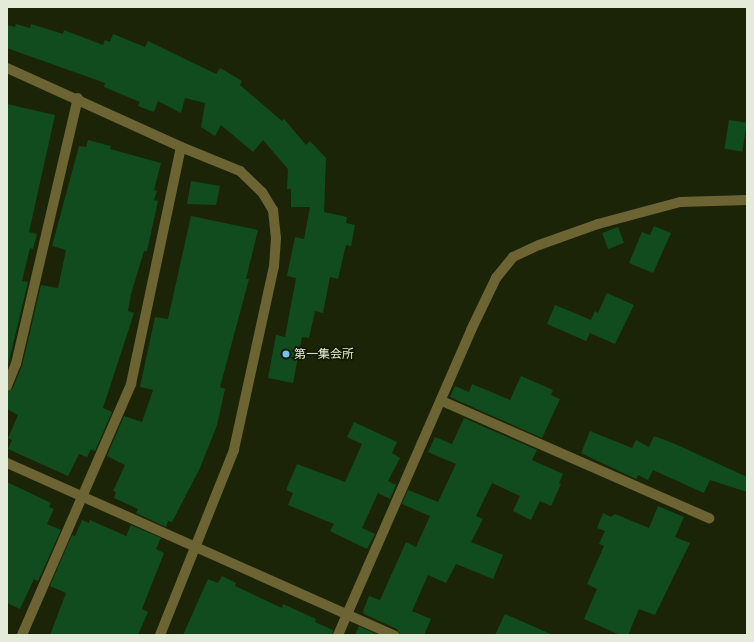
<!DOCTYPE html>
<meta charset="utf-8">
<style>
body{margin:0}
#map{position:relative;width:754px;height:642px;overflow:hidden;background:#1c2408;font-family:"PT Serif","Noto Sans JP",serif}
div>[style]{position:absolute}
[style*='--x']{left:calc(var(--x)*1px);top:calc(var(--y)*1px);width:calc(var(--w)*1px);rotate:calc(var(--a)*1deg)}
.building>*{inset:0;background:#114c1e;transform-origin:0 0}
.street>*{height:10px;margin:-5px;padding:0 5px;transform-origin:5px;border-radius:5px;background:#6c6432}
.dots>*{width:11px;height:11px;translate:-50% -50%;box-sizing:border-box;border:2px solid #131b01;border-radius:50%}
span{translate:-50% -50%;white-space:nowrap;text-align:center;line-height:1.15;-webkit-text-stroke:3.5px #131b01;paint-order:stroke}
.poi-label{font-size:12px;color:#e4ebd9}
.left{translate:0 -50%;text-align:left}
.frame{position:absolute;inset:0;border:8px solid #e4ebd9;pointer-events:none}
</style>
<div id="map">
<div class="building">
<i style="clip-path:polygon(16px 24px,30px 28px,31px 24px,63px 34px,64px 30px,103px 45px,105px 40px,110px 42px,113px 34px,145px 47px,148px 41px,216px 74px,220px 68px,242px 81px,240px 85px,282px 121px,284px 119px,306px 145px,310px 141px,326px 158px,324px 212px,347px 217px,346px 223px,355px 225px,351px 246px,346px 245px,338px 279px,330px 277px,323px 313px,315px 311px,309px 338px,302px 337px,293px 383px,268px 378px,276px 335px,285px 337px,296px 278px,287px 276px,295px 237px,304px 239px,310px 207px,291px 207px,291px 189px,287px 189px,288px 169px,263px 140px,253px 152px,221px 125px,215px 136px,201px 127px,205px 103px,185px 98px,181px 113px,158px 101px,154px 112px,138px 106px,140px 102px,104px 87px,105px 83px,7px 48px,7px 25px,15px 27px)"></i>
<i style="clip-path:polygon(7px 104px,55px 115px,29px 232px,37px 234px,33px 249px,30px 248px,22px 281px,28px 282px,7px 369px)"></i>
<i style="left:729px;top:120px;width:18px;height:29px;rotate:9deg"></i>
<i style="clip-path:polygon(88px 140px,111px 146px,110px 149px,161px 163px,154px 190px,157px 191px,154px 200px,158px 201px,147px 251px,144px 251px,131px 294px,128px 311px,134px 313px,103px 408px,112px 412px,95px 451px,91px 449px,87px 457px,79px 454px,68px 476px,8px 449px,12px 440px,8px 438px,18px 415px,7px 409px,7px 392px,13px 388px,22px 366px,41px 285px,58px 288px,66px 250px,52px 246px,79px 146px,86px 147px)"></i>
<i style="clip-path:polygon(191px 181px,220px 186px,216px 205px,187px 204px)"></i>
<i style="clip-path:polygon(191px 216px,258px 230px,246px 279px,249px 279px,220px 387px,225px 389px,217px 425px,200px 468px,172px 522px,168px 521px,166px 527px,136px 513px,138px 509px,114px 498px,116px 492px,113px 491px,125px 465px,107px 456px,124px 416px,142px 422px,153px 390px,140px 387px,155px 317px,168px 319px)"></i>
<i style="clip-path:polygon(654px 226px,671px 233px,653px 273px,629px 263px,642px 232px,650px 235px)"></i>
<i style="left:618px;top:227px;width:17px;height:17px;rotate:69deg"></i>
<i style="clip-path:polygon(607px 293px,634px 305px,615px 344px,590px 333px,586px 341px,547px 324px,555px 305px,591px 320px,595px 311px,598px 313px)"></i>
<i style="clip-path:polygon(521px 376px,553px 390px,551px 395px,560px 399px,542px 438px,450px 397px,455px 386px,469px 392px,472px 384px,510px 400px)"></i>
<i style="clip-path:polygon(464px 418px,537px 450px,532px 460px,563px 474px,559px 483px,561px 484px,551px 506px,540px 501px,531px 520px,513px 511px,520px 496px,492px 483px,476px 516px,483px 519px,471px 542px,503px 555px,493px 579px,456px 564px,446px 583px,428px 575px,412px 611px,431px 619px,424px 635px,400px 635px,397px 629px,364px 614px,363px 611px,369px 596px,380px 600px,406px 542px,416px 547px,430px 516px,402px 504px,408px 490px,438px 502px,456px 464px,428px 452px,435px 437px,452px 444px)"></i>
<i style="clip-path:polygon(354px 422px,397px 442px,392px 453px,400px 458px,388px 481px,396px 485px,390px 499px,378px 493px,362px 528px,375px 534px,367px 549px,330px 531px,334px 524px,288px 505px,293px 493px,286px 490px,297px 464px,345px 482px,362px 444px,347px 437px)"></i>
<i style="clip-path:polygon(590px 431px,632px 448px,636px 440px,649px 447px,654px 436px,673px 443px,747px 477px,747px 492px,710px 480px,704px 493px,653px 470px,648px 480px,638px 475px,636px 479px,581px 453px)"></i>
<i style="clip-path:polygon(7px 482px,51px 503px,49px 507px,54px 509px,47px 524px,61px 530px,38px 581px,34px 579px,20px 609px,7px 603px)"></i>
<i style="clip-path:polygon(658px 506px,684px 517px,675px 537px,690px 543px,655px 615px,639px 609px,628px 635px,620px 635px,584px 619px,597px 589px,587px 584px,604px 546px,599px 544px,605px 531px,597px 528px,603px 513px,611px 517px,615px 514px,649px 528px)"></i>
<i style="clip-path:polygon(82px 520px,89px 523px,90px 520px,126px 536px,131px 525px,161px 538px,156px 549px,164px 553px,142px 609px,148px 612px,138px 635px,50px 635px,66px 593px,50px 586px,72px 535px,75px 536px)"></i>
<i style="clip-path:polygon(222px 576px,236px 583px,235px 586px,282px 608px,283px 604px,316px 619px,315px 622px,333px 630px,332px 635px,183px 635px,208px 579px,218px 583px)"></i>
<i style="clip-path:polygon(505px 614px,553px 635px,495px 635px)"></i>
<i style="clip-path:polygon(359px 626px,378px 635px,355px 635px)"></i>
</div>
<div class="street">
<i style="--x:7;--y:68;--w:191;--a:24.4"></i>
<i style="--x:181;--y:147;--w:64;--a:22.1"></i>
<i style="--x:240;--y:171;--w:30;--a:44"></i>
<i style="--x:262;--y:192;--w:21;--a:59"></i>
<i style="--x:273;--y:210;--w:28;--a:84"></i>
<i style="--x:276;--y:238;--w:28;--a:94"></i>
<i style="--x:274;--y:266;--w:188;--a:102.3"></i>
<i style="--x:234;--y:450;--w:199;--a:111.8"></i>
<i style="--x:7;--y:386;--w:24;--a:-68"></i>
<i style="--x:16;--y:364;--w:273;--a:-76.9"></i>
<i style="--x:442;--y:401;--w:292;--a:23.7"></i>
<i style="--x:7;--y:463;--w:424;--a:24"></i>
<i style="--x:22;--y:635;--w:274;--a:-66.5"></i>
<i style="--x:131;--y:384;--w:242;--a:-78.1"></i>
<i style="--x:338;--y:635;--w:333;--a:-66.4"></i>
<i style="--x:471;--y:330;--w:58;--a:-64.3"></i>
<i style="--x:496;--y:278;--w:27;--a:-51"></i>
<i style="--x:513;--y:257;--w:29;--a:-25"></i>
<i style="--x:539;--y:245;--w:63;--a:-19.6"></i>
<i style="--x:598;--y:224;--w:85;--a:-15"></i>
<i style="--x:680;--y:202;--w:67;--a:-1.7"></i>
</div>
<div class="dots">
<i style="left:286px;top:354px;background:#76c0f7"></i>
</div>
<div class="poi-label">
<span class="left" style="left:294px;top:354px">第一集会所</span>
</div>
<div class="frame"></div>
</div>
